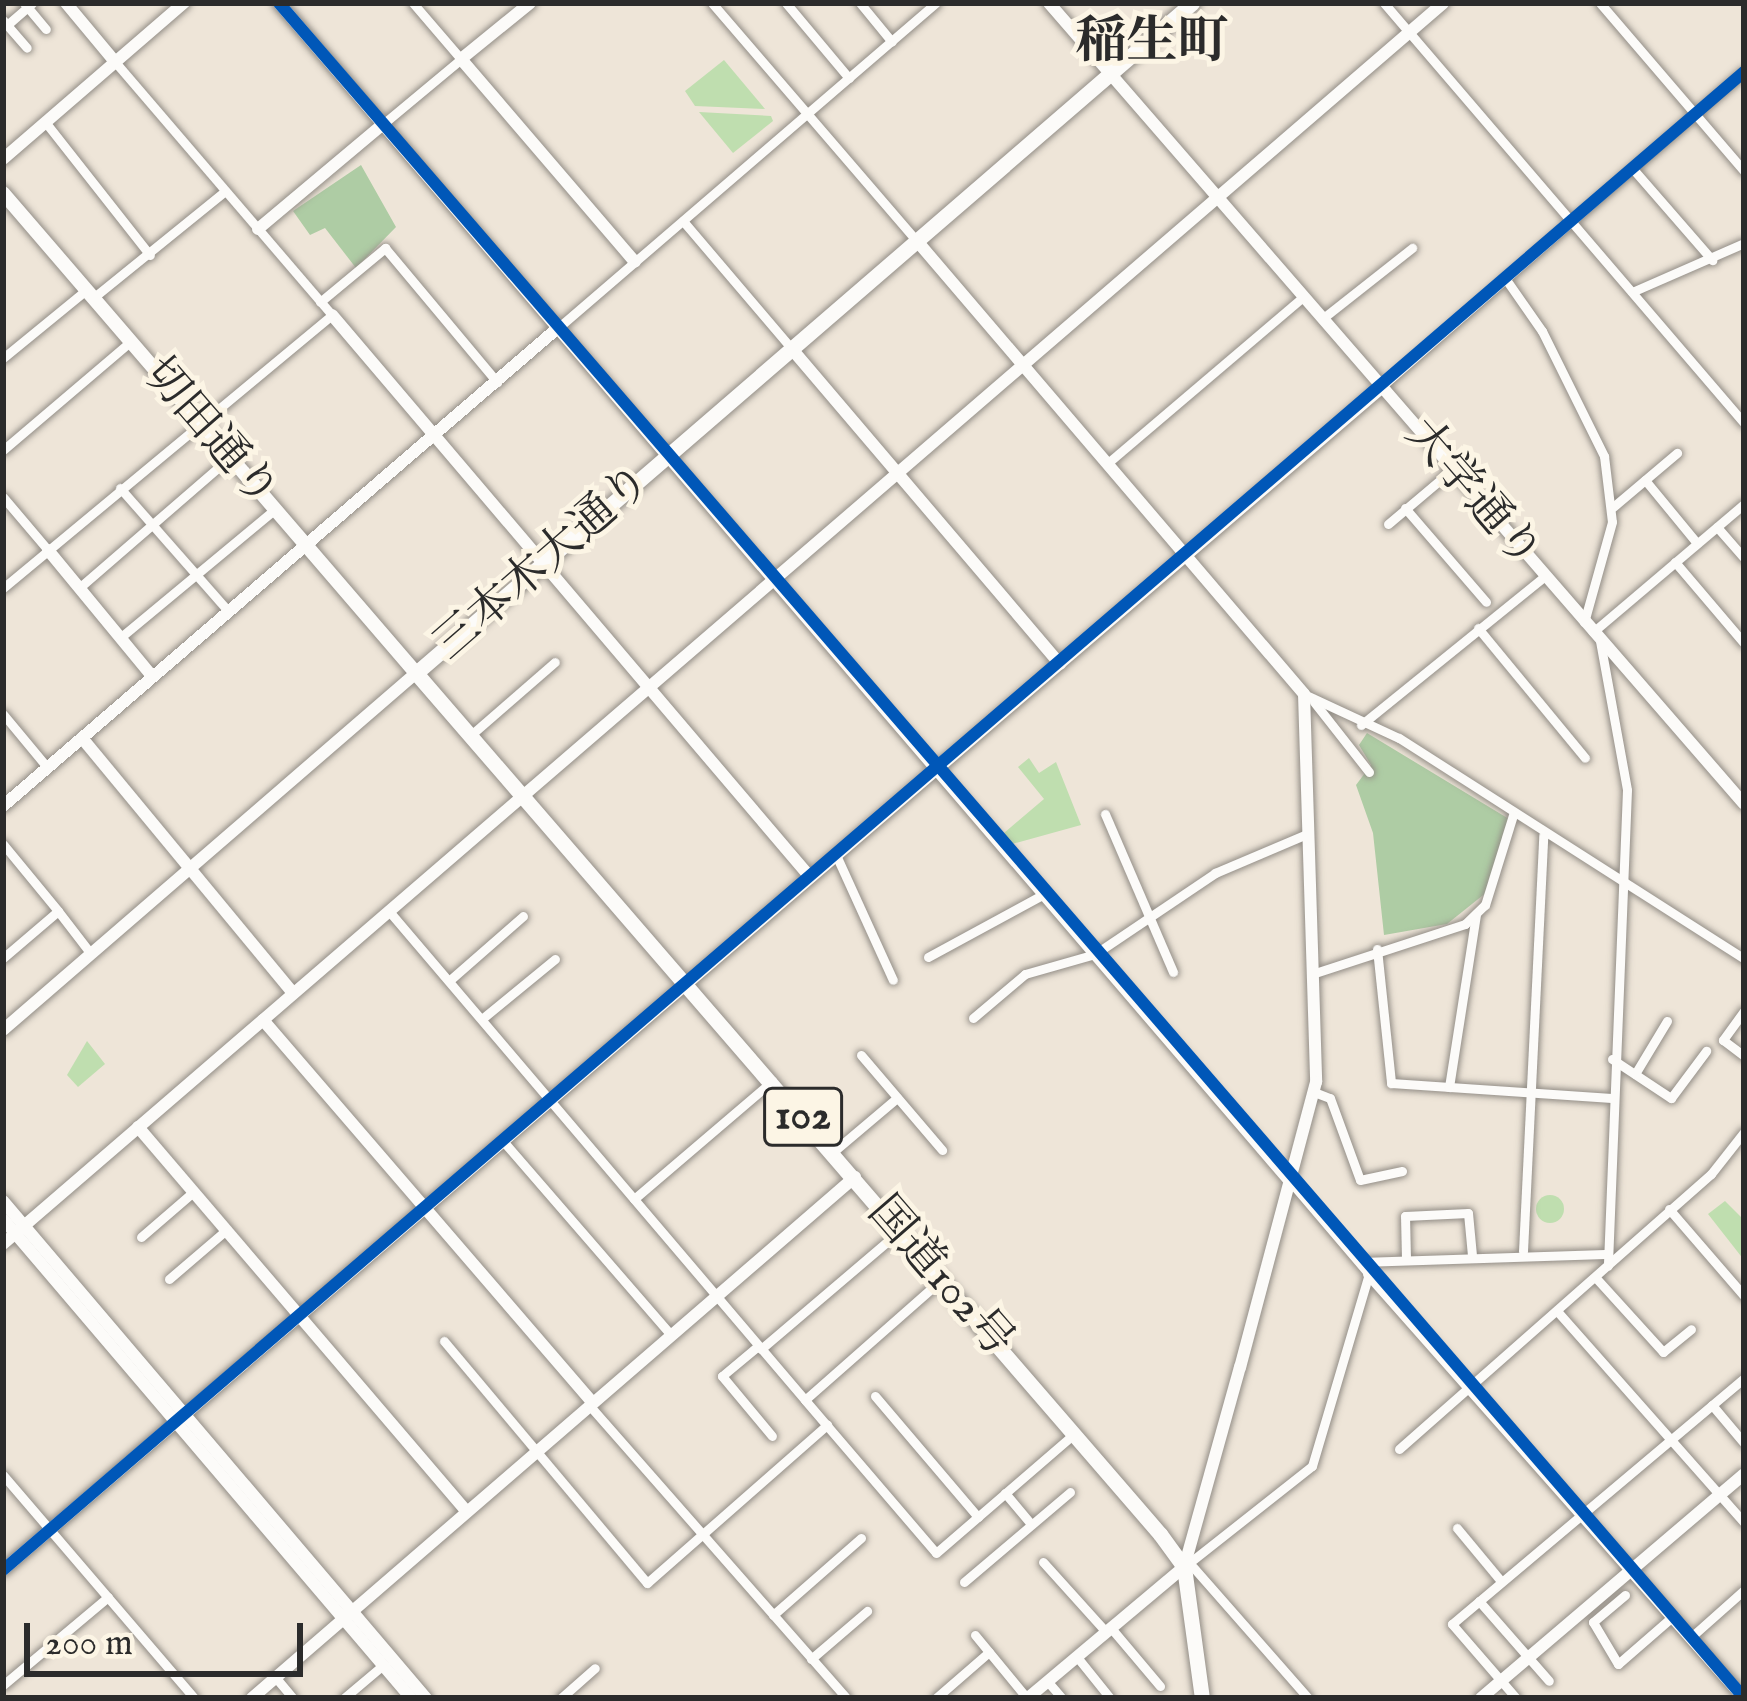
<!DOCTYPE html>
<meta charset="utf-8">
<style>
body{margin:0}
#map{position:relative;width:1747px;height:1701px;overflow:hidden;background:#eee5d8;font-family:"IM FELL English","Noto Serif JP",serif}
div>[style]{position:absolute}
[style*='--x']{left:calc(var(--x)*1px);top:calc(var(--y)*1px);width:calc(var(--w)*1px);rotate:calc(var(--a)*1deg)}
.green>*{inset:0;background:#bfdeaf}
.round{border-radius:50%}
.forest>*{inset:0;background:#aecca4}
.roads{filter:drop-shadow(0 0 3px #938e87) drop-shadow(0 0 3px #938e87)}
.street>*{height:9px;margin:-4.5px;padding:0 4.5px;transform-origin:4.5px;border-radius:4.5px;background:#fcfbf9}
.secondary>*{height:12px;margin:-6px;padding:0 6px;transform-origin:6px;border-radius:6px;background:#fcfbf9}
.primary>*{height:14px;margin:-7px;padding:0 7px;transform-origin:7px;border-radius:7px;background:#fcfbf9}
.highway>*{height:15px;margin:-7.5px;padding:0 7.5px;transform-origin:7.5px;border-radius:7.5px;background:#fcfbf9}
.cycleway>*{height:12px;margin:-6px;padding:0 6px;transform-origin:6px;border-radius:6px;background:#0057b8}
span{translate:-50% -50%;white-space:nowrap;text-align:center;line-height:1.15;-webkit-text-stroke:10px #fcf5e5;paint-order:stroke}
.shield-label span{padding:3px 9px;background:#fcf5e5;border:3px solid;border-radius:9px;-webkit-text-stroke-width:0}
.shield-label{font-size:42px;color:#2b2b2b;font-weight:700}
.street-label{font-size:45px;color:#2b2b2b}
.quarter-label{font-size:51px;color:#2b2b2b;font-weight:700}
.frame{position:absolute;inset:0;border:6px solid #2b2b2b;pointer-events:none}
.scale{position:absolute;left:24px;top:1623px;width:279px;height:54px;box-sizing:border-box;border:6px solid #2b2b2b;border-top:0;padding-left:15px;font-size:36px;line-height:42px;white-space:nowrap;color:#2b2b2b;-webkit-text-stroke:9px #fcf5e5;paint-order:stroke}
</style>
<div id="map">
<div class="green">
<i style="clip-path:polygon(724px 60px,765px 109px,695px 106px,685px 91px)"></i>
<i style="clip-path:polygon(699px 112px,771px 116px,773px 121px,733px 153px)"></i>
<i style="clip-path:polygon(1029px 758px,1039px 773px,1056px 762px,1081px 825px,1012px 844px,1004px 833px,1044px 799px,1018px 767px)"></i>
<i style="clip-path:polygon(87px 1041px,105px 1064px,78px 1087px,67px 1075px)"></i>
<i class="round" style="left:1536px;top:1195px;width:28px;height:28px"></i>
<i style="clip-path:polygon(1725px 1201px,1744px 1220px,1744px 1260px,1708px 1214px)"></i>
</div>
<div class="forest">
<i style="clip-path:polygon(361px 165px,396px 227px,356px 268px,325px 228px,310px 235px,293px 211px)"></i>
<i style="clip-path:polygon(1367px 733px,1509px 819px,1497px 884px,1447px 924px,1384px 935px,1373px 833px,1356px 785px,1371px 765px,1359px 745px)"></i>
</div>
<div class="roads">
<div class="street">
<i style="--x:24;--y:3;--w:34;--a:50"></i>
<i style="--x:712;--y:3;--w:313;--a:49.3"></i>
<i style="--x:786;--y:3;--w:98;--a:50"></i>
<i style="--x:860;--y:3;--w:50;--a:50.6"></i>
<i style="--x:1384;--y:3;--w:553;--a:49.4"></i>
<i style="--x:1600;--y:3;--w:221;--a:49.4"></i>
<i style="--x:3;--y:20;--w:6;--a:51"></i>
<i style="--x:7;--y:25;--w:33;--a:-41"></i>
<i style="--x:7;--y:25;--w:30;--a:49"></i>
<i style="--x:46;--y:123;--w:168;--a:51.8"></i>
<i style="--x:383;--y:124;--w:102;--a:-39.8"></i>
<i style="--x:461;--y:59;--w:74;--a:-130.6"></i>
<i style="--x:1633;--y:169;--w:121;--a:49"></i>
<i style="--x:683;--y:221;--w:167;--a:49.6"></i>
<i style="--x:1505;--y:278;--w:65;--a:55.1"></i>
<i style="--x:1542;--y:331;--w:140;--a:63.6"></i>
<i style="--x:1604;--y:456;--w:66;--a:83.1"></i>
<i style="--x:1612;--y:522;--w:104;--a:105.6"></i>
<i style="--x:1632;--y:292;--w:122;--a:-23.6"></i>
<i style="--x:93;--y:298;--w:170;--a:-39"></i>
<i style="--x:320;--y:302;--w:85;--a:-39.7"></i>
<i style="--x:385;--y:248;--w:175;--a:50.1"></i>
<i style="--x:1322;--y:319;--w:115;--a:-38.3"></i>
<i style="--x:559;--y:327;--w:497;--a:-40.7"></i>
<i style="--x:3;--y:358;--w:107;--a:-39.3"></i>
<i style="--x:1381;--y:387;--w:481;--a:-41"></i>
<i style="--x:3;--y:450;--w:168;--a:-40.4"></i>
<i style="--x:1109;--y:462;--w:255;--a:-40.4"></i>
<i style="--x:1645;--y:480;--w:82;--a:50.5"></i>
<i style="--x:120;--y:488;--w:164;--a:48.7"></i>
<i style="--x:3;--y:497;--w:70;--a:49.7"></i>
<i style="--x:1613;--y:507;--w:84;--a:-40.2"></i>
<i style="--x:1405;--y:508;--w:124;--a:49.2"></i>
<i style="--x:1388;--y:524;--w:85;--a:-40.2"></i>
<i style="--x:1717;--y:527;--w:41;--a:48.9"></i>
<i style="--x:1675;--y:562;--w:106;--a:49.6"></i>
<i style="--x:3;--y:588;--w:428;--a:-39.7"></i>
<i style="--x:332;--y:315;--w:332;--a:-130.6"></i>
<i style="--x:79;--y:588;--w:200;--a:-40.9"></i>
<i style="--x:1478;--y:628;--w:168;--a:50.5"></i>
<i style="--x:1593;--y:632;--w:198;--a:-40.3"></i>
<i style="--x:121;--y:637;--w:200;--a:-39.7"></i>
<i style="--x:1600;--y:641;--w:151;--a:79.7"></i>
<i style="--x:1627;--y:790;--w:476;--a:92.3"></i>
<i style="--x:1304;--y:694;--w:105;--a:24.9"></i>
<i style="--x:1399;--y:738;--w:410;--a:32.6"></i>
<i style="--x:1314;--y:702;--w:89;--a:51.8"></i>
<i style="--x:3;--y:714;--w:69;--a:50.3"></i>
<i style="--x:1361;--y:725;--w:235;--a:-39"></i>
<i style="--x:471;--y:735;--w:111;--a:-41"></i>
<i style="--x:1105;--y:814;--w:172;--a:66.7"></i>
<i style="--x:3;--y:844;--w:87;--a:50.6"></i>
<i style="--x:836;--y:855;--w:137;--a:65.5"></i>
<i style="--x:388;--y:910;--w:643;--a:49.6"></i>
<i style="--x:1377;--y:949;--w:135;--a:84"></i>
<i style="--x:1391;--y:1083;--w:221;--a:3.9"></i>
<i style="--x:928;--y:957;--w:132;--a:-28.5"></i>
<i style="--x:3;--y:958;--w:72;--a:-40.5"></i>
<i style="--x:58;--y:911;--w:54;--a:52.5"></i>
<i style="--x:1312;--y:974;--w:161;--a:-18.1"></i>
<i style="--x:1465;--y:924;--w:28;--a:-44"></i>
<i style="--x:1485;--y:905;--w:94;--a:-72.7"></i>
<i style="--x:450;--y:980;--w:97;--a:-41.2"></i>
<i style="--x:1744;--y:1011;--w:36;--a:126"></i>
<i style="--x:1723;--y:1040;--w:26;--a:37"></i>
<i style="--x:483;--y:1018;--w:93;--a:-39.3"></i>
<i style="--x:973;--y:1018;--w:68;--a:-40.2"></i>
<i style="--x:1025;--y:974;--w:73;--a:-15.9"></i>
<i style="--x:1095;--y:954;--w:145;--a:-34"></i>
<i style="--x:1215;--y:873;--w:100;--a:-23"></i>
<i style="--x:861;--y:1055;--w:125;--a:49.5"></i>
<i style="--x:1612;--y:1059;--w:71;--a:33.5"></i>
<i style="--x:1671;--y:1098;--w:59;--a:-53.3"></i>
<i style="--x:1635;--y:1074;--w:62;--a:-58.9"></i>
<i style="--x:1449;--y:1087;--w:174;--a:-81.1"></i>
<i style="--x:1314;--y:1092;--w:17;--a:21"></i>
<i style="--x:1330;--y:1098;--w:87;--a:69.9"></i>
<i style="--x:1360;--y:1180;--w:43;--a:-12.1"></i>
<i style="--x:503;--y:1141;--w:257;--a:49.1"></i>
<i style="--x:833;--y:1152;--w:84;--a:-40.2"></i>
<i style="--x:634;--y:1199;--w:182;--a:-40.5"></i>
<i style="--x:1669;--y:1209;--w:115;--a:49.2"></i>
<i style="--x:141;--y:1237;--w:67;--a:-40.8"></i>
<i style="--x:1523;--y:1251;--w:416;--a:-87.2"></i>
<i style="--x:1406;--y:1259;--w:43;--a:-91.3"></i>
<i style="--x:1405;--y:1216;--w:63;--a:-2.7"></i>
<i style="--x:1468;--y:1213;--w:42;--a:84.6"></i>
<i style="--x:1361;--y:1262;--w:244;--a:-1.9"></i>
<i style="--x:1596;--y:1278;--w:100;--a:47.8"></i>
<i style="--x:1663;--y:1352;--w:36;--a:-39"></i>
<i style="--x:169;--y:1279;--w:74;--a:-40.6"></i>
<i style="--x:941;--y:1280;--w:181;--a:138.6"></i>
<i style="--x:805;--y:1400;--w:201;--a:49.4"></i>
<i style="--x:936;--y:1553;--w:182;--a:-40.8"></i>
<i style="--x:1557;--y:1311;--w:282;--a:48.5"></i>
<i style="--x:444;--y:1341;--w:316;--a:50"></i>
<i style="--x:647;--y:1583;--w:240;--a:-41.3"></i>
<i style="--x:758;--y:1346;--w:47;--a:140.2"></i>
<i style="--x:722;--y:1376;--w:78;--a:50.2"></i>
<i style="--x:761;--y:1349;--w:184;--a:-40.4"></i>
<i style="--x:875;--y:1396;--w:159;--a:49.6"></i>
<i style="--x:589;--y:1405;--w:390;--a:48.7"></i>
<i style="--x:1712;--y:1405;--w:50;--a:49.9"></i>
<i style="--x:1399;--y:1449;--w:416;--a:-41.4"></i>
<i style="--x:1711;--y:1174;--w:53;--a:-51.8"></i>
<i style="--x:3;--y:1475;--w:294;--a:49.4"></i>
<i style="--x:1005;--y:1493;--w:40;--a:50"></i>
<i style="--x:1457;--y:1528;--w:69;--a:50.3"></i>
<i style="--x:1043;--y:1562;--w:94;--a:48"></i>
<i style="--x:1184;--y:1567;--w:163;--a:-38.3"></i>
<i style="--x:1312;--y:1466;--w:200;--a:-73.5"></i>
<i style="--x:1369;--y:1274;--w:123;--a:-130.4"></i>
<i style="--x:1193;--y:1567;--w:174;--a:48.7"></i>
<i style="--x:964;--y:1582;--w:139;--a:-40.3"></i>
<i style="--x:1625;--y:1595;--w:42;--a:139.8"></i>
<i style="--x:1593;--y:1622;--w:49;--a:59.2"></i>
<i style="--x:1618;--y:1664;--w:72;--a:-41"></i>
<i style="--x:1479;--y:1601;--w:106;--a:48.8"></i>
<i style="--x:773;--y:1615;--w:117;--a:-41.2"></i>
<i style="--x:1111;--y:1628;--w:76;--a:49.8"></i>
<i style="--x:975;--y:1635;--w:82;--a:50.5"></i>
<i style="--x:1690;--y:1638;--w:72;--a:-41.6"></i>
<i style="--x:1077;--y:1657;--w:53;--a:51.2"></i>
<i style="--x:811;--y:1659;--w:74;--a:-40.6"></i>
<i style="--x:276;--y:1678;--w:26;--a:50"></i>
<i style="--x:1048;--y:1682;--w:21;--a:49"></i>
<i style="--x:3;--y:1685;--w:137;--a:-40"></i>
<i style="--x:344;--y:1698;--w:51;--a:-40.2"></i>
<i style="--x:561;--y:1698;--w:45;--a:-41.4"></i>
<i style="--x:936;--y:1698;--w:70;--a:-41"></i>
<i style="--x:1516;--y:1698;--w:98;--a:-130.9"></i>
<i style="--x:1452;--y:1624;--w:382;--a:-40.1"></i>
</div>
<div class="secondary">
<i style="--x:66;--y:3;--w:78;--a:50.2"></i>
<i style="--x:279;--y:3;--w:1551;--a:49.37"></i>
<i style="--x:530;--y:3;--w:89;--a:140.9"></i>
<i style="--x:461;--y:59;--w:267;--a:49.4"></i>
<i style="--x:1049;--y:3;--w:1060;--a:49.05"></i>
<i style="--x:3;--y:159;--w:239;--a:-40.8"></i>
<i style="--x:258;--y:229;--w:163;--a:-40"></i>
<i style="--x:917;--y:241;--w:596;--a:49.49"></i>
<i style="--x:1304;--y:694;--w:388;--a:88.2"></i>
<i style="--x:1316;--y:1082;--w:295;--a:104.9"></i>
<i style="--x:1240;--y:1367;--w:208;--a:105.6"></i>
<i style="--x:1184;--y:1567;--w:204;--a:140"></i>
<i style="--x:332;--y:315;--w:738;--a:49.62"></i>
<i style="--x:791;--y:348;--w:415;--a:49.6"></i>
<i style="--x:48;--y:550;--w:163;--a:50.5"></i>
<i style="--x:82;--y:738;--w:331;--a:50.4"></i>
<i style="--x:3;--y:806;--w:734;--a:-40.75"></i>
<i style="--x:263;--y:1020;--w:504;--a:49.26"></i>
<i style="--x:3;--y:1030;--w:546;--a:-40.84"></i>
<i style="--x:138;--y:1127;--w:506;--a:49.48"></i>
<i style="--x:3;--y:1201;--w:653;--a:49.6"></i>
<i style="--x:3;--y:1219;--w:629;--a:49.58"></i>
<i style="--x:3;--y:1244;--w:1901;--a:-40.75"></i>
<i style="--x:1369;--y:1274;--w:566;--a:48.51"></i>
<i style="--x:3;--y:1570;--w:1815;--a:-40.62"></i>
<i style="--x:252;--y:1698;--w:797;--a:-40.83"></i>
<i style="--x:1481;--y:1698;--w:345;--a:-40.4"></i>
</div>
<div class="primary">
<i style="--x:3;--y:193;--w:633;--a:49.29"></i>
</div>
<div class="highway">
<i style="--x:1192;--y:3;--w:1025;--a:139.19"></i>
<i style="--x:416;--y:673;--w:1138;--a:49.17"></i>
<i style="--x:1160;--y:1534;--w:41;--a:54"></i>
<i style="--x:1184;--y:1567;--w:132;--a:82.2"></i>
</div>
</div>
<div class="cycleway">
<i style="--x:279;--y:3;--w:2240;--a:49.16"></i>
<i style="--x:3;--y:1570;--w:2297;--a:-40.71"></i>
</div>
<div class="shield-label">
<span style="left:803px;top:1117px">102</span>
</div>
<div class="street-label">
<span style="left:210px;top:433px;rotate:49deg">切田通り</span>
<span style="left:1473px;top:494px;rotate:49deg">大学通り</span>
<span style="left:543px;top:563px;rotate:-41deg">三本木大通り</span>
<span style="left:940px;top:1277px;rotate:49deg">国道102号</span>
</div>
<div class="quarter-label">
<span style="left:1152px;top:44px">稲生町</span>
</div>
<div class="frame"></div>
<div class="scale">200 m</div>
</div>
